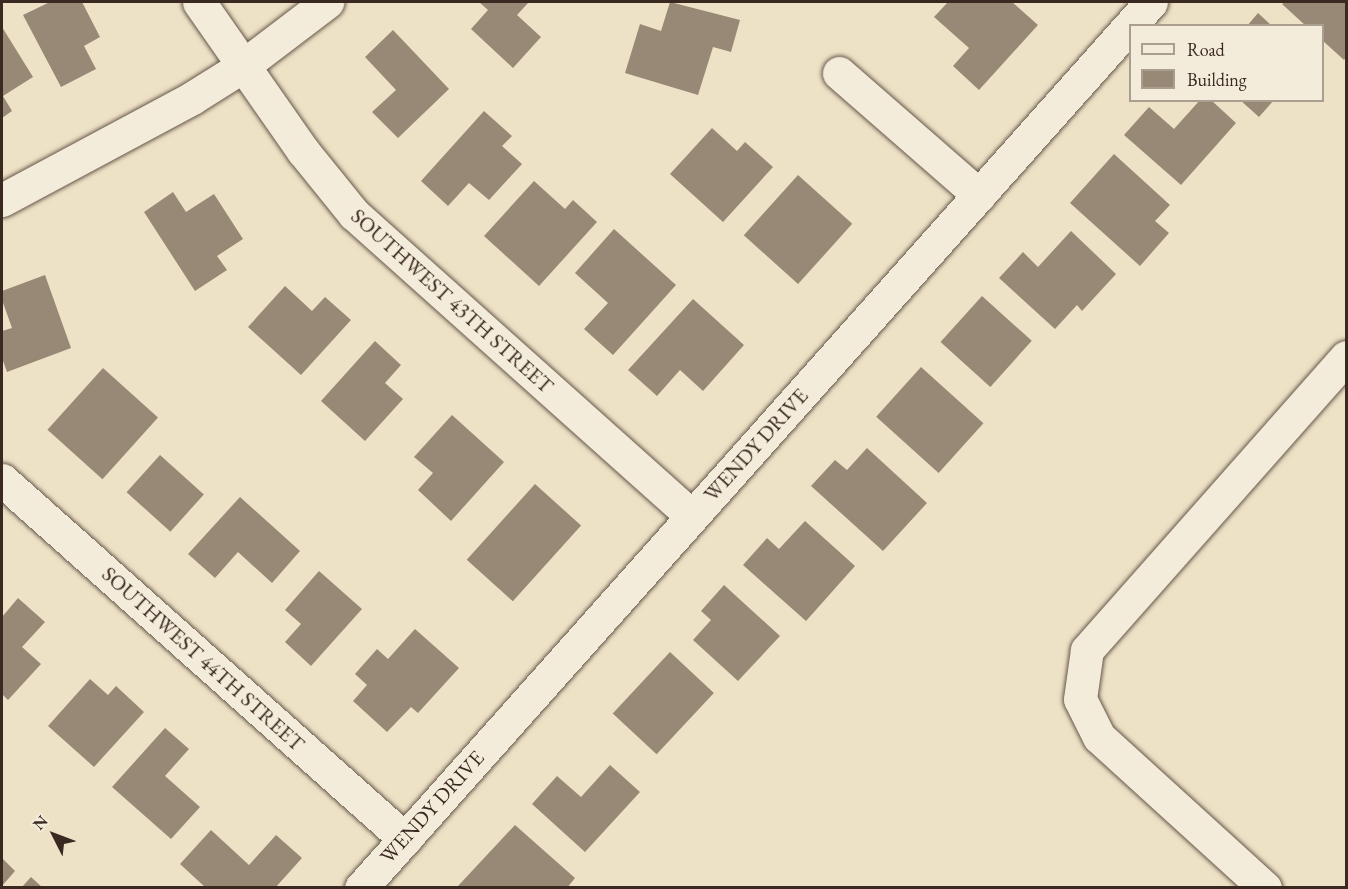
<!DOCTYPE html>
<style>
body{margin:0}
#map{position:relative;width:1348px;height:889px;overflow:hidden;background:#eee2c6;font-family:"EB Garamond",serif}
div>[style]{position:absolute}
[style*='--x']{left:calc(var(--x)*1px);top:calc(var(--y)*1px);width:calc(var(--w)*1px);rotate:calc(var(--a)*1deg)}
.building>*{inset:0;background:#978976;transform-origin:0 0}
.roads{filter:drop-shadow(0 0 2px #66574a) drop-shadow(0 0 2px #66574a)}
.minor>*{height:33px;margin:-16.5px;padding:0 16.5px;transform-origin:16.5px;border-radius:16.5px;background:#f4ecda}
span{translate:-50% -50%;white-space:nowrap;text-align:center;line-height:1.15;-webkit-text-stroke:5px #f4ecda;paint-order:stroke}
.street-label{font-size:21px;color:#392920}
.frame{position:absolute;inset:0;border:3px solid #392920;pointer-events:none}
.legend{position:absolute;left:1129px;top:24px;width:195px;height:78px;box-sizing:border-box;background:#f4ecda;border:2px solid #a99e90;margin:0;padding:8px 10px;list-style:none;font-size:18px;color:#392920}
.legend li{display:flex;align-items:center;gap:12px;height:30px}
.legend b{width:30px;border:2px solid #a99e90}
.north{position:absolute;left:24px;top:805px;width:60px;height:60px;-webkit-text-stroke:4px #f4ecda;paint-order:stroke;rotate:312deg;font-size:16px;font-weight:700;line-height:24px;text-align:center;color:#392920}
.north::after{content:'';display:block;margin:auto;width:21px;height:27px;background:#392920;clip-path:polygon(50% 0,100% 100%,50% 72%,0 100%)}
</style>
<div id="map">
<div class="building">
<i style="clip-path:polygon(50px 2px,82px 2px,100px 37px,84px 46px,96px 69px,61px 87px,23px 15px)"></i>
<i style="clip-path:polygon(479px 2px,529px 2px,517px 15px,541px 37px,513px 68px,471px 29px,488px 10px)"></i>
<i style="clip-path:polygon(670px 2px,740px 20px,731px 52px,713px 47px,698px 95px,625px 73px,640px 24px,661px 31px)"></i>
<i style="clip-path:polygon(948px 2px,1012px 2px,1038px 25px,979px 90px,953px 66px,969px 48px,934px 17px)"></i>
<i style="clip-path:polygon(1285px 2px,1346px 2px,1346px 57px,1344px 60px,1322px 40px,1322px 26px,1306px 26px,1282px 4px)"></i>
<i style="clip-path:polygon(1258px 13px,1272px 26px,1247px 26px)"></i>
<i style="clip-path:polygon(2px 27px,33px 77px,3px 96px,12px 111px,2px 118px)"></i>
<i style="clip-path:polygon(393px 30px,449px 89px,398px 138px,372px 112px,396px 90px,365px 57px)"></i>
<i style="clip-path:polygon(1200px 100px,1211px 100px,1236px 123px,1181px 185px,1124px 135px,1149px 107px,1174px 129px)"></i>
<i style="clip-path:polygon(1240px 100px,1274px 100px,1259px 117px)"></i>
<i style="clip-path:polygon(484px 111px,512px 136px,502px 146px,522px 164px,489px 200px,469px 183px,448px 206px,421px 181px)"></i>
<i style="clip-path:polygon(712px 128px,737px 151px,745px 142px,773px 167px,723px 222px,670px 174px)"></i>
<i style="clip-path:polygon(1114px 154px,1170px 205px,1155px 221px,1169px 233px,1140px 266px,1070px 203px)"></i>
<i style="left:798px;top:175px;width:73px;height:81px;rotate:42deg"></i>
<i style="clip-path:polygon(534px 181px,565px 209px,573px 200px,597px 222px,539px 286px,484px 236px)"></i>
<i style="clip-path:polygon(173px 192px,186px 212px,214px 194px,243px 239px,217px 256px,227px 270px,195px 291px,144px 212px)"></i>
<i style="clip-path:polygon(614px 229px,676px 285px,613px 355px,584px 329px,608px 303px,575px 273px)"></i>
<i style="clip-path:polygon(1071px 231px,1116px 274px,1082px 311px,1077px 305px,1055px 329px,999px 278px,1023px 252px,1038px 267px)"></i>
<i style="clip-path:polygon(45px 275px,71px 348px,7px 372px,2px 358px,2px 331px,12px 328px,2px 300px,2px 291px)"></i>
<i style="clip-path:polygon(285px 286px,312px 311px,325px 297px,351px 320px,301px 375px,248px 327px)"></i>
<i style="left:982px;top:296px;width:67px;height:62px;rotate:42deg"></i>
<i style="clip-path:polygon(693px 299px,744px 345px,703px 391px,680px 370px,657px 396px,628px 370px)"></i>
<i style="clip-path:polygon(375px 341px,401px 365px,385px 383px,403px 399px,365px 441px,321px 401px)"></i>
<i style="left:921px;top:367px;width:84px;height:67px;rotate:42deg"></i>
<i style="left:103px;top:368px;width:74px;height:83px;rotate:42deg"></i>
<i style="clip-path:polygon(452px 415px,504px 462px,451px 521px,418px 490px,433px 473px,414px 457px)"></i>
<i style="clip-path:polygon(867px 448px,927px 503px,883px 551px,811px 486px,835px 460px,847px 470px)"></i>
<i style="left:160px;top:455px;width:59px;height:50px;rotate:42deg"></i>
<i style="left:535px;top:484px;width:62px;height:102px;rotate:42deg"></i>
<i style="clip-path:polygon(240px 497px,300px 551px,272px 583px,238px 552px,215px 578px,188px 554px)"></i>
<i style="clip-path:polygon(805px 521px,855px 566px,806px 621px,743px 565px,767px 538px,779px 549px)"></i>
<i style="clip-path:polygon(319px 571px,362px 609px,311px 666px,285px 642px,301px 624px,285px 610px)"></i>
<i style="clip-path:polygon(724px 585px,780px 636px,738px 681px,693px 640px,711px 620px,701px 611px)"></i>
<i style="clip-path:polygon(18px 598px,45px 622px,22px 647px,41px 664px,8px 700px,2px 694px,2px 617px)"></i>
<i style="clip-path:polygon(415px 629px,459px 668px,418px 713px,411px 707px,387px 732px,353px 701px,367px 685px,355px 674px,377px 649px,388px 659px)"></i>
<i style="left:670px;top:652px;width:60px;height:84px;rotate:43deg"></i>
<i style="clip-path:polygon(90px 679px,108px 695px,116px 686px,144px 712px,94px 767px,48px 726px)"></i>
<i style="clip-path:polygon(165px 728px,189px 749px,165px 776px,200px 807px,171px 839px,112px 787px)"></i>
<i style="clip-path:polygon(610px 765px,640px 792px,585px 852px,532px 804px,557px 776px,581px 797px)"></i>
<i style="clip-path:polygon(515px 825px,575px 878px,567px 888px,458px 886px)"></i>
<i style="clip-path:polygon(211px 830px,249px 865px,276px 835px,302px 858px,275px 888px,206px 888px,180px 864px)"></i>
<i style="clip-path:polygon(2px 858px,15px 871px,2px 886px)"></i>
<i style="clip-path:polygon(31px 877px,43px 888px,21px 888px)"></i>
</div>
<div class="roads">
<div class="minor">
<i style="--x:199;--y:2;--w:182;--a:55.1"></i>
<i style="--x:303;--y:151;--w:81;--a:51"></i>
<i style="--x:354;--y:214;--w:453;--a:41.8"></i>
<i style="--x:839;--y:73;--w:186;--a:41.1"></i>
<i style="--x:2;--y:200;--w:216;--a:-28.2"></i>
<i style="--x:192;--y:98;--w:60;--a:-32.1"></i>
<i style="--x:243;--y:66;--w:106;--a:-37.3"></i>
<i style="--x:2;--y:480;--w:540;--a:41.7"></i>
<i style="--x:361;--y:888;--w:1187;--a:-48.28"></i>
<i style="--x:1265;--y:888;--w:224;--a:-137.7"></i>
<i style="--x:1099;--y:737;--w:42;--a:-116.6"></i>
<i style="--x:1080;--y:699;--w:49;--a:-81.9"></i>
<i style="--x:1087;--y:650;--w:391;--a:-48.5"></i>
</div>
</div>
<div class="street-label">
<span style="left:452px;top:301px;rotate:42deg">SOUTHWEST 43TH STREET</span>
<span style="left:756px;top:445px;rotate:-48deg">WENDY DRIVE</span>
<span style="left:203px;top:659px;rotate:42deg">SOUTHWEST 44TH STREET</span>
<span style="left:432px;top:807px;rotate:-48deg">WENDY DRIVE</span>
</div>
<div class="frame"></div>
<ul class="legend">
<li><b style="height:8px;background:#f4ecda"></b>Road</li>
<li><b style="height:16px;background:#978976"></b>Building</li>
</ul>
<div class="north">N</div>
</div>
